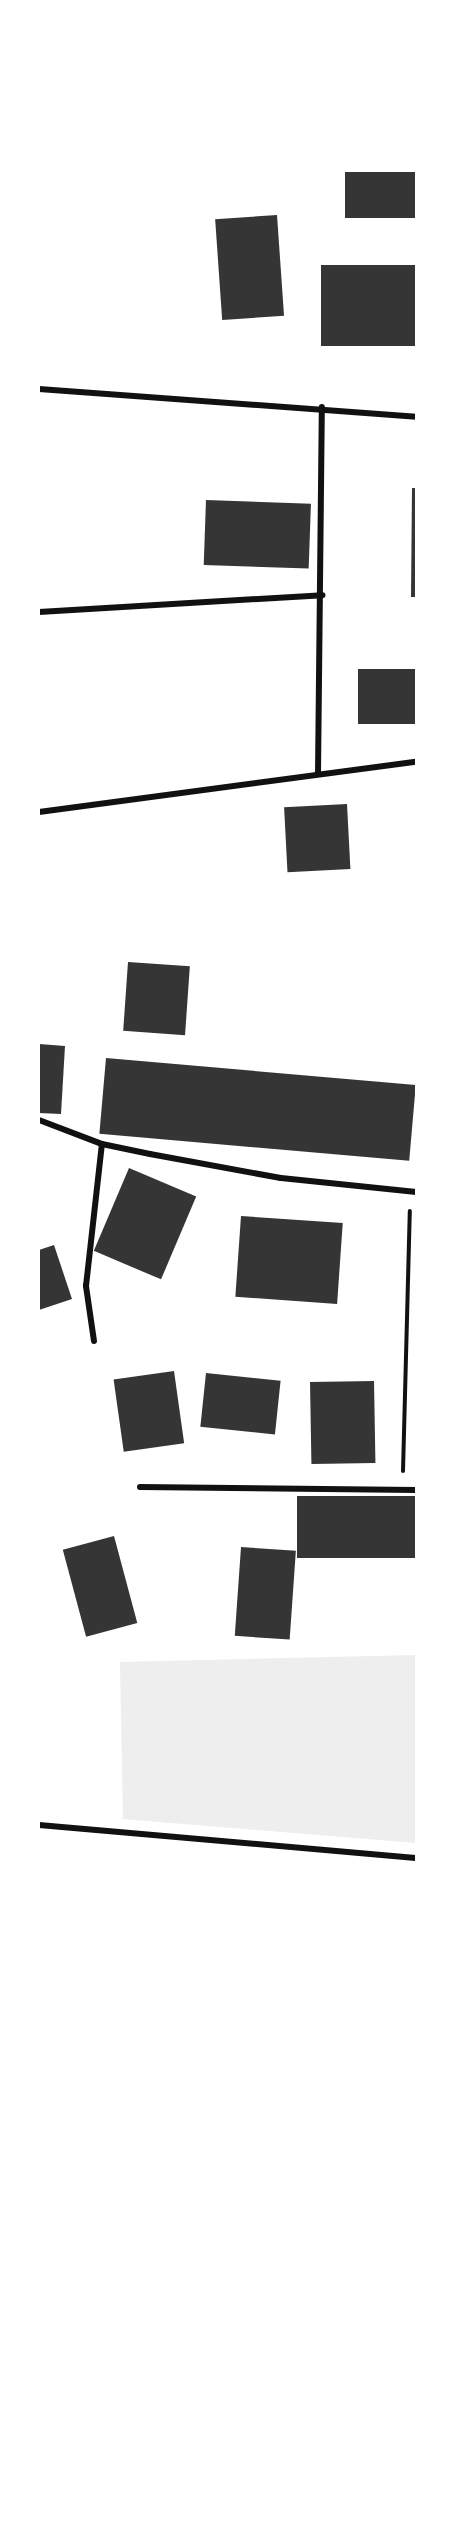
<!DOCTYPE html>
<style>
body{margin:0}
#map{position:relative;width:455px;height:2529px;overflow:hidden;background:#fff;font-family:"Roboto Condensed",sans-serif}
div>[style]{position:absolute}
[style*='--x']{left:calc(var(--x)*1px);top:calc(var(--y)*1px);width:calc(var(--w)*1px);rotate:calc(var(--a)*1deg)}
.green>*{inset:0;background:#eee}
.building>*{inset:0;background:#353535;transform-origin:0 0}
.path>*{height:4px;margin:-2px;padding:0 2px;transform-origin:2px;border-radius:2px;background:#111}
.minor>*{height:6px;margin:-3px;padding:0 3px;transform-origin:3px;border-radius:3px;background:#111}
span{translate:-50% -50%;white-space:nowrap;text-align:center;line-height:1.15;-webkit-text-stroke:5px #fff;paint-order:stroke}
.frame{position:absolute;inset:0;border:40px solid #fff;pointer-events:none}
</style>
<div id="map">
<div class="green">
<i style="clip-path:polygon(416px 1655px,416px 1843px,123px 1819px,120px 1662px)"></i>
</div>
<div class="building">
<i style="left:345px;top:172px;width:71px;height:46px"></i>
<i style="left:277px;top:215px;width:101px;height:62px;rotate:86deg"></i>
<i style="left:416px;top:265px;width:81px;height:95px;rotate:90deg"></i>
<i style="clip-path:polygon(412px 488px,416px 488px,416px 597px,411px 597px)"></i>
<i style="left:206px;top:500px;width:105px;height:65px;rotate:2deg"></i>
<i style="left:416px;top:669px;width:55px;height:58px;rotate:90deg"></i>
<i style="left:347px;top:804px;width:65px;height:63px;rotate:87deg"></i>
<i style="left:128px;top:962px;width:62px;height:69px;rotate:4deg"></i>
<i style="clip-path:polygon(39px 1044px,65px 1046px,61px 1114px,39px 1113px)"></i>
<i style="left:106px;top:1058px;width:311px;height:76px;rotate:5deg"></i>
<i style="left:129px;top:1168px;width:73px;height:90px;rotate:23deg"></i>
<i style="left:241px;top:1216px;width:102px;height:81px;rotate:4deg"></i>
<i style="clip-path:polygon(54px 1245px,72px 1299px,39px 1310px,39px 1250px)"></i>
<i style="left:174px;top:1371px;width:73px;height:61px;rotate:82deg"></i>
<i style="left:206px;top:1373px;width:75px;height:54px;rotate:6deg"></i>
<i style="left:374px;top:1381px;width:82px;height:64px;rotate:89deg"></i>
<i style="left:416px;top:1496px;width:62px;height:119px;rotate:90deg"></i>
<i style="left:114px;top:1536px;width:90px;height:53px;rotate:75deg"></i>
<i style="left:241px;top:1547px;width:55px;height:89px;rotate:4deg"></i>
</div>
<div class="path">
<i style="--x:403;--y:1471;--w:260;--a:-88.5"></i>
</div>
<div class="minor">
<i style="--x:39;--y:389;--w:378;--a:4.2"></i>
<i style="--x:39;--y:612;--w:284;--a:-3.4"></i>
<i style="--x:318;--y:774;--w:367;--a:-89.4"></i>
<i style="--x:39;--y:812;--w:380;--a:-7.6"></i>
<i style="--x:39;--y:1120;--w:67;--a:20.9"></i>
<i style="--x:102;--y:1144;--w:49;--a:11.8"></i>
<i style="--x:150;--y:1154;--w:133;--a:10.4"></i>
<i style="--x:281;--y:1178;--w:136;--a:5.9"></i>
<i style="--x:94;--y:1341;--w:56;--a:-98.3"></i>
<i style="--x:86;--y:1286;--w:143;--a:-83.6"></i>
<i style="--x:140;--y:1487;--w:276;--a:0.6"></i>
<i style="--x:39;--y:1825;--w:378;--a:5"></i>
</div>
<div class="frame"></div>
</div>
